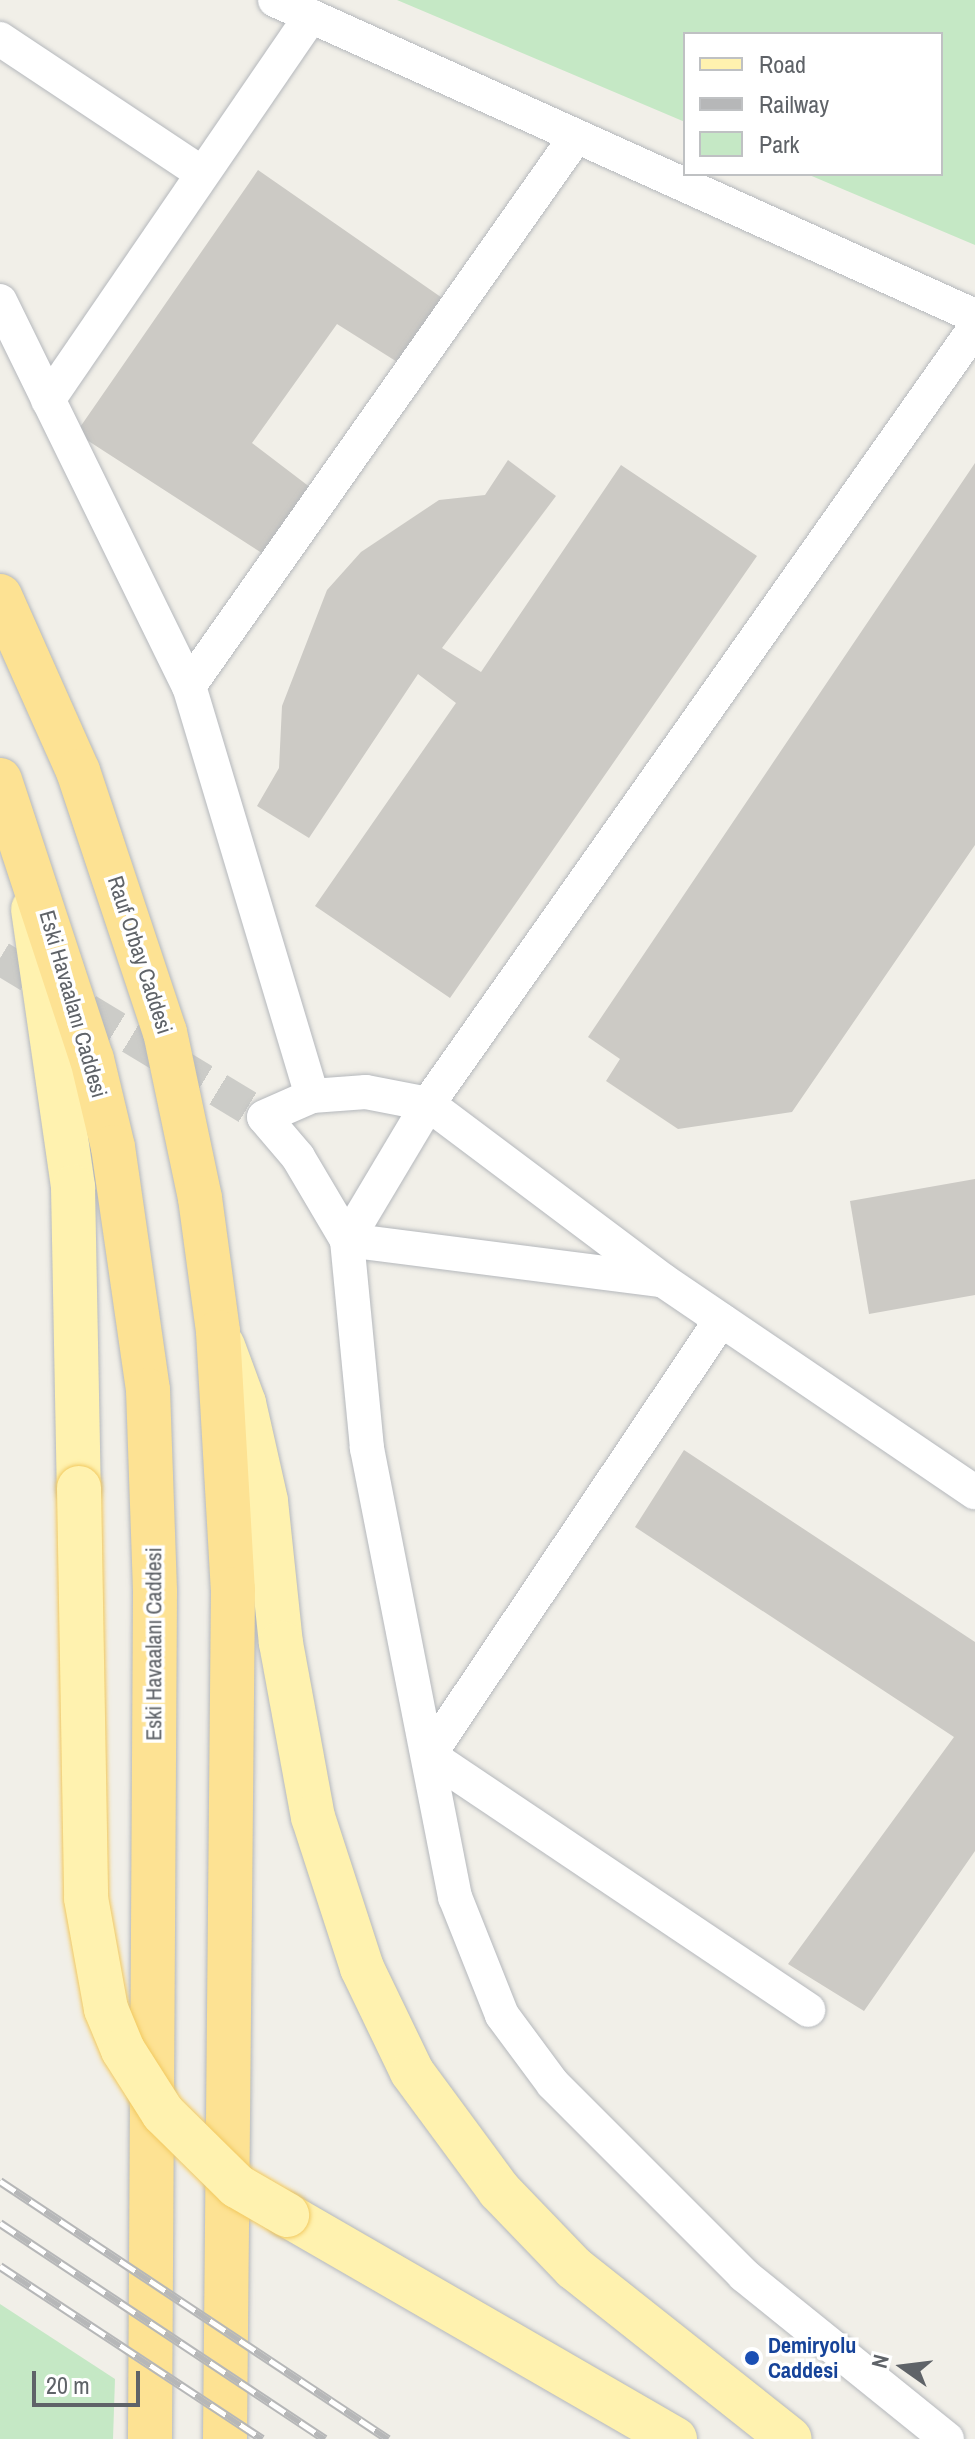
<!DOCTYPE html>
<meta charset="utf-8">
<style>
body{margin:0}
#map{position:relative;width:975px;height:2439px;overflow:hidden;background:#f1efe8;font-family:"Archivo Narrow",sans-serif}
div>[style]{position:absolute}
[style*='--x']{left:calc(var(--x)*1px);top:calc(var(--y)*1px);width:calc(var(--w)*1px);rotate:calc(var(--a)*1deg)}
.green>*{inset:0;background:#c5e8c5}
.building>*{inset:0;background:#cccac5}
.minor-tunnel>*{height:34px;margin-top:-17px;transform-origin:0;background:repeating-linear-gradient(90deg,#ccccc8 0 34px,transparent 0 51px)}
.roads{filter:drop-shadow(0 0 2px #b5b8bc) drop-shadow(0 0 2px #b5b8bc)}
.minor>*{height:34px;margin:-17px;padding:0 17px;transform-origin:17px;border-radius:17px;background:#fff}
.major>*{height:44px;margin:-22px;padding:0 22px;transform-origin:22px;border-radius:22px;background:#fff2af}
.highway>*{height:44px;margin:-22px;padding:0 22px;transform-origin:22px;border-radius:22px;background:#fde293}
.rail>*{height:9px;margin-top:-4.5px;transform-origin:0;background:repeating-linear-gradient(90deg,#fff 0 18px,#b6b7b8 0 36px);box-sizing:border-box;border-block:2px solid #b6b7b8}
.bridges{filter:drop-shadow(0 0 2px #f2c960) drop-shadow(0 0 2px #f2c960)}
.major-bridge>*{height:44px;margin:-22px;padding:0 22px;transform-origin:22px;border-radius:22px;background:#fff2af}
.dots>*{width:22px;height:22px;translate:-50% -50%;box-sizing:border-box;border:4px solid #fff;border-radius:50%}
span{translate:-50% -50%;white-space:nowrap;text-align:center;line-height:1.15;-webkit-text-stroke:7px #fff;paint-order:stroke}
.street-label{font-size:22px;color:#5f6368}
.transit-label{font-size:22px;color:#164399;font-weight:700}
.left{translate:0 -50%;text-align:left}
.legend{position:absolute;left:683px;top:32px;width:260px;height:144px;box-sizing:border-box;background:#fff;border:2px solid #bfc1c3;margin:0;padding:10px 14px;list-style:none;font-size:24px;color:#5f6368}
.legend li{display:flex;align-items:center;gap:16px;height:40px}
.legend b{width:40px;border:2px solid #bfc1c3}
.north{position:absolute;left:863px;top:2327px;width:80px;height:80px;-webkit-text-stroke:6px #fff;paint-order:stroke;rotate:284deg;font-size:22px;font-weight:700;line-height:32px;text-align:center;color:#5f6368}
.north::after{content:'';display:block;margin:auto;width:28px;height:36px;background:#5f6368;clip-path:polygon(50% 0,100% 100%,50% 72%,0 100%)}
.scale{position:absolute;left:32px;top:2371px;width:108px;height:36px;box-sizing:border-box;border:4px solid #5f6368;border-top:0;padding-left:10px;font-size:24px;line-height:28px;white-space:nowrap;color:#5f6368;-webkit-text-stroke:6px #fff;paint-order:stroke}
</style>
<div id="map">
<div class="green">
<i style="clip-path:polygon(397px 0,975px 0,975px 245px,807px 174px,941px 174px,941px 34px,685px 34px,685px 122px)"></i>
<i style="clip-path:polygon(0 2304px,115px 2379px,113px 2439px,0 2439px)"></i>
</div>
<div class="building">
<i style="clip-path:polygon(258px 170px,448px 302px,402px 365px,337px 324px,252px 443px,315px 491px,268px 557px,76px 433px)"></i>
<i style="clip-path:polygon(508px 460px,556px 496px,442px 648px,481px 672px,621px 465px,757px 556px,450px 998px,315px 906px,456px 703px,418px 674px,309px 838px,257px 806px,279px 768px,282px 706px,327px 590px,361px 552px,439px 500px,485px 495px)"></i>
<i style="clip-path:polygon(975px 463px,975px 845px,792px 1112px,678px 1129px,606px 1081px,620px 1059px,588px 1037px)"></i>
<i style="clip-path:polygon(975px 1179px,975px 1295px,869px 1314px,850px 1201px)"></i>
<i style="clip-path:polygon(684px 1450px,975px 1642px,975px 1851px,864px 2011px,788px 1964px,954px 1737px,635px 1527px)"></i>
</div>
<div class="minor-tunnel">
<i style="--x:0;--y:958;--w:308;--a:31.1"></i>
</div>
<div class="roads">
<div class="minor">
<i style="--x:275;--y:0;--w:768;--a:24.3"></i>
<i style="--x:0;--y:39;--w:242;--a:33.6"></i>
<i style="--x:0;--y:301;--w:429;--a:63.9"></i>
<i style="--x:189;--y:686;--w:428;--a:73.3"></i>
<i style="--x:48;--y:400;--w:465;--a:-55.6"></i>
<i style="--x:189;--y:686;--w:670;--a:-54.84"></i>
<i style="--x:347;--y:1240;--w:158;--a:-59.2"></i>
<i style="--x:428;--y:1104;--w:949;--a:-54.82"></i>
<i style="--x:347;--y:1240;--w:315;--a:7.3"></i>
<i style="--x:721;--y:1320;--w:524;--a:123.87"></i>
<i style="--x:429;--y:1755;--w:457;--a:33.9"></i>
<i style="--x:947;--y:2439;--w:261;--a:-141.1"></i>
<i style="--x:744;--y:2275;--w:270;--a:-135"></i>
<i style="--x:553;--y:2084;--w:86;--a:-126.5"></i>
<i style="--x:502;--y:2015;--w:127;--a:-111.7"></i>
<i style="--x:455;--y:1897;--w:458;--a:-101.1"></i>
<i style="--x:367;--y:1448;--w:209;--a:-95.5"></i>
<i style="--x:347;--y:1240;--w:96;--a:-120.6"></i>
<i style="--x:298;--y:1157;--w:52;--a:-130.4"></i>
<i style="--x:264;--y:1117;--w:52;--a:-23.6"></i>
<i style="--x:312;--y:1096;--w:54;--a:-4.2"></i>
<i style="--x:366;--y:1092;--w:63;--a:11"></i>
<i style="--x:428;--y:1104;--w:295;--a:36.9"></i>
<i style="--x:664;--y:1281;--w:376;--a:34.2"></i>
</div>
<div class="major">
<i style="--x:33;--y:909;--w:281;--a:81.8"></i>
<i style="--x:73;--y:1187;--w:301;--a:88.9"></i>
<i style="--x:223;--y:1346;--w:61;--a:69.8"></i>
<i style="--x:244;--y:1403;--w:100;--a:77.3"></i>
<i style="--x:266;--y:1501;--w:143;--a:84"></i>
<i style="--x:281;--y:1643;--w:177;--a:79.6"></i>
<i style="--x:313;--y:1817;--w:159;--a:72"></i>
<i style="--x:362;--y:1968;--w:115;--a:64.3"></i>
<i style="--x:412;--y:2072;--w:147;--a:53.6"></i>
<i style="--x:499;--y:2190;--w:108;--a:46.1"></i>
<i style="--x:574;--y:2268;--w:275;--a:38.4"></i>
<i style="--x:287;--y:2215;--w:448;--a:30"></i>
</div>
<div class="highway">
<i style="--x:0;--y:596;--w:192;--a:66"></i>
<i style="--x:78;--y:771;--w:275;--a:71.6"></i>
<i style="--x:165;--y:1032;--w:170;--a:78.1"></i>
<i style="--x:200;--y:1198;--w:135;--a:82.3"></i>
<i style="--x:218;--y:1332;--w:257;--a:86.7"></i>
<i style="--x:233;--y:1589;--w:850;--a:90.54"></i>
<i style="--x:0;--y:780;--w:294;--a:71.8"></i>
<i style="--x:92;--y:1059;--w:90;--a:76.6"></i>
<i style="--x:113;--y:1147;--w:246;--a:81.8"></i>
<i style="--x:148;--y:1390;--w:202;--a:88"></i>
<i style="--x:155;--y:1592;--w:847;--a:90.34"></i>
</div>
</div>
<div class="rail">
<i style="--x:0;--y:2181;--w:466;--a:33.6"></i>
<i style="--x:0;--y:2223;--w:390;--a:33.6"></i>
<i style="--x:0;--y:2266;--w:314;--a:33.4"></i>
</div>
<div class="bridges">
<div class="major-bridge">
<i style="--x:79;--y:1488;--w:410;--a:89"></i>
<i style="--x:86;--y:1898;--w:113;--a:79.8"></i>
<i style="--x:106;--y:2009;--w:44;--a:67.5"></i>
<i style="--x:123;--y:2050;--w:75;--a:57.6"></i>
<i style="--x:163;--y:2113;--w:104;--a:44.6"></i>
<i style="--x:237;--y:2186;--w:58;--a:30.1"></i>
</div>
</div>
<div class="dots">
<i style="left:752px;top:2358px;background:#1a4fb4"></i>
</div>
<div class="street-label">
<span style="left:140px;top:955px;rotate:72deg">Rauf Orbay Caddesi</span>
<span style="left:73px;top:1004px;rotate:74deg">Eski Havaalanı Caddesi</span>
<span style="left:154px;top:1644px;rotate:-90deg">Eski Havaalanı Caddesi</span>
</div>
<div class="transit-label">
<span class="left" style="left:768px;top:2358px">Demiryolu<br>Caddesi</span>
</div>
<ul class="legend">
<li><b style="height:10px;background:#fff2af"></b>Road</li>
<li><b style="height:10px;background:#b6b7b8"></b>Railway</li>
<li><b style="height:22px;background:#c5e8c5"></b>Park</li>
</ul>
<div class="north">N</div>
<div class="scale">20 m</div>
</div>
